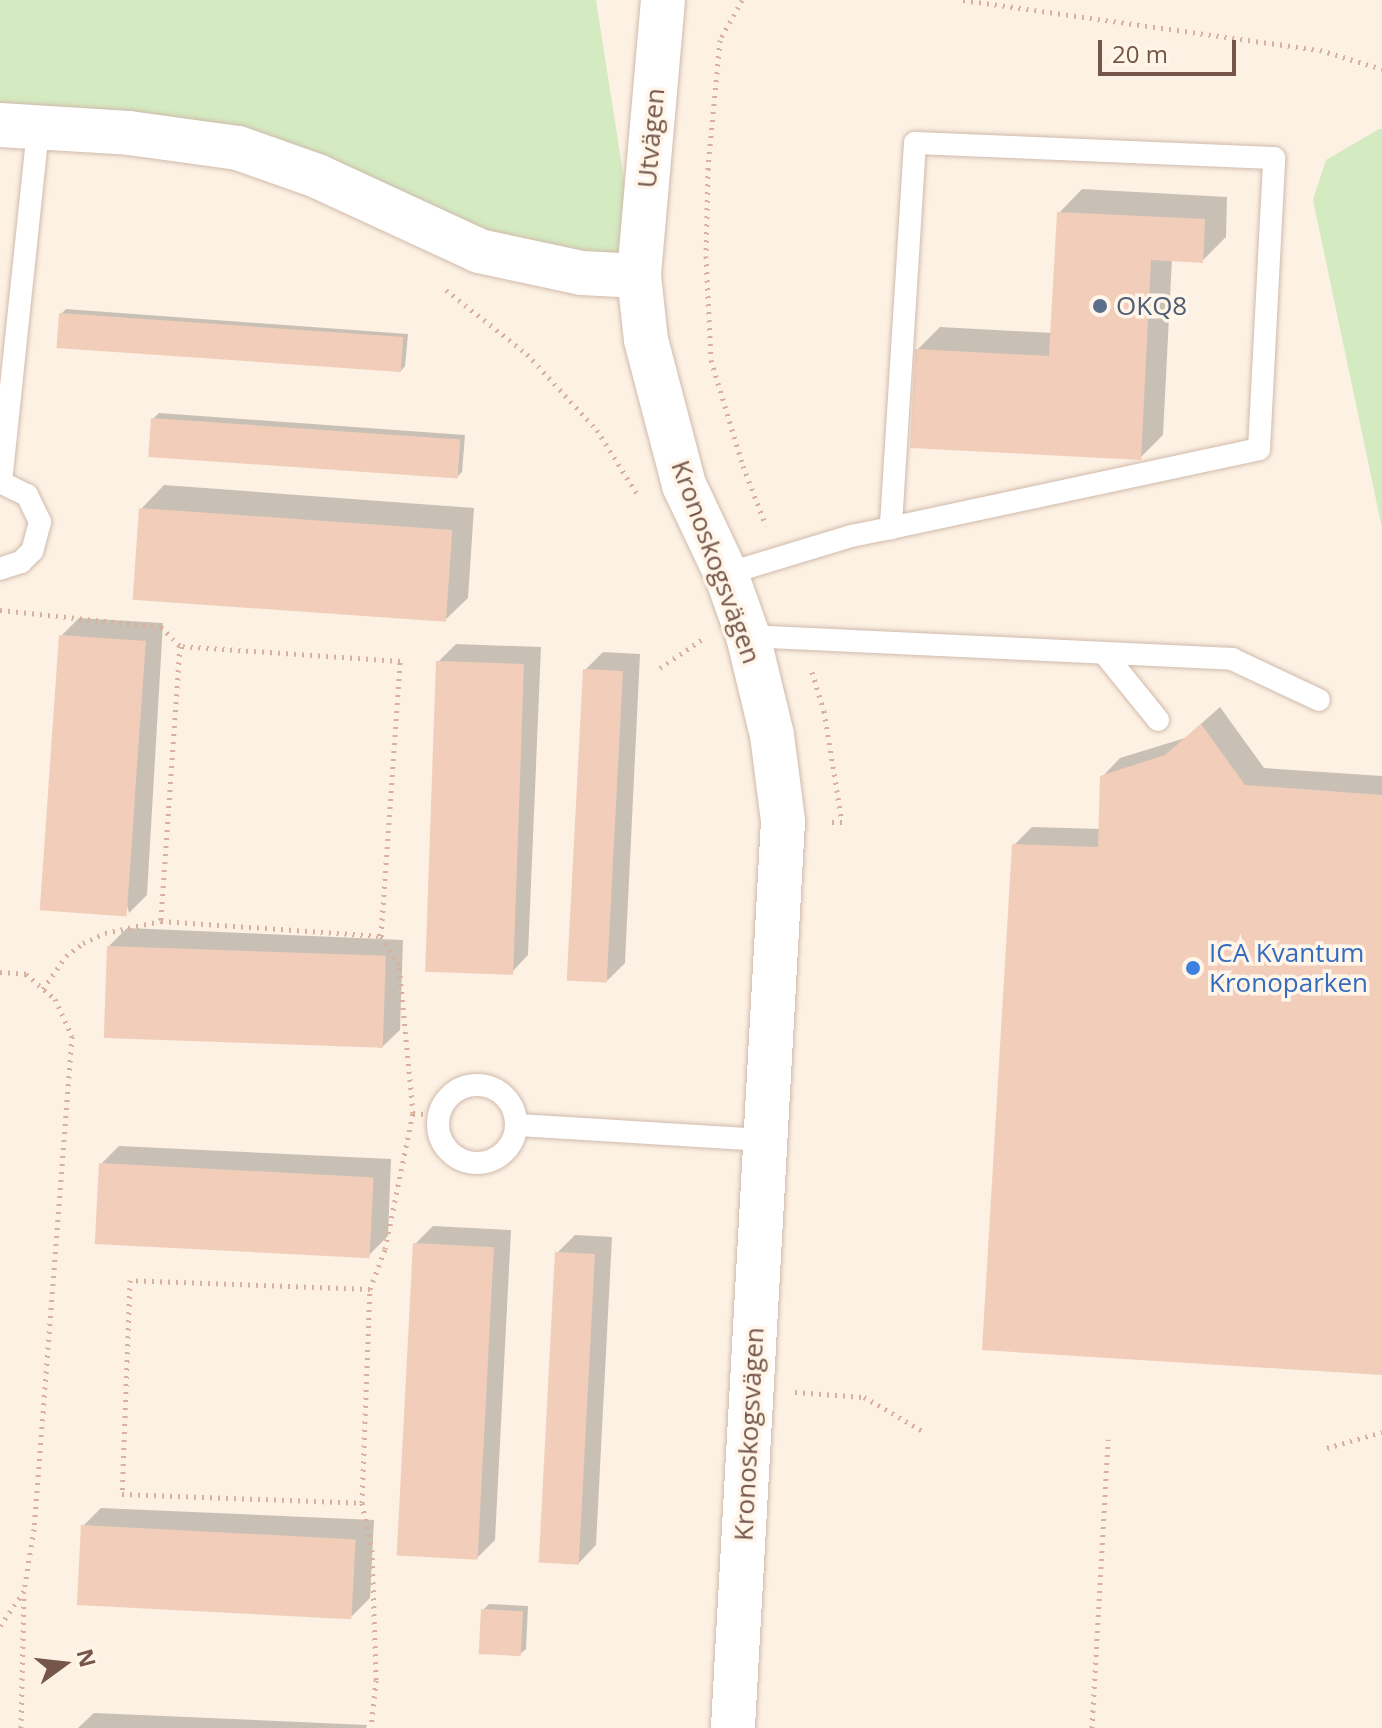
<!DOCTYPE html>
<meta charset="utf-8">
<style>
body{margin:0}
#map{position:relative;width:1382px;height:1728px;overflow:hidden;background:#fcf1e3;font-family:"Open Sans",sans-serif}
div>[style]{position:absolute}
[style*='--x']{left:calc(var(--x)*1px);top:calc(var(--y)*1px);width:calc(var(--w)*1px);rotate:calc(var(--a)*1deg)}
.green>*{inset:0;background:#d4eac1}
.shadow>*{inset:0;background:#0003}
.building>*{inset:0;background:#f2ceba;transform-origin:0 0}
.path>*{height:5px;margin-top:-2.5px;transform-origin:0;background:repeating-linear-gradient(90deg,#d7b19d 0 2px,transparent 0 8px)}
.roads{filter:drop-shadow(0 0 2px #d0baac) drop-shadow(0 0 2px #d0baac)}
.service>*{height:22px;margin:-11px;padding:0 11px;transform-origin:11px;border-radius:11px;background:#fff}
.service>.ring{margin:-11px;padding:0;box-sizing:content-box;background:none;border:22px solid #fff;border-radius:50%}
.minor>*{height:44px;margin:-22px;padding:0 22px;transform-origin:22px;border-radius:22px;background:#fff}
.dots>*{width:22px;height:22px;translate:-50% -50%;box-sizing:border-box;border:4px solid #fff5e9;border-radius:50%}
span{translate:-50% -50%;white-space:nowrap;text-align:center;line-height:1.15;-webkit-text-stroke:7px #fff5e9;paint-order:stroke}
.street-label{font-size:26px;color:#755649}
.service-label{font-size:26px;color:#4e5e75}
.left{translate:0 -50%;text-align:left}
.shop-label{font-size:26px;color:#366cbe}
.north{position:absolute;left:24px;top:1624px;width:80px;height:80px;-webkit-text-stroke:6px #fff5e9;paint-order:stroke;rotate:75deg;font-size:22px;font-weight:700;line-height:32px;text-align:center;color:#755649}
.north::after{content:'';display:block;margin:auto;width:28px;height:36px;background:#755649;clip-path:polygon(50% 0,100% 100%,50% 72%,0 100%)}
.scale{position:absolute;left:1098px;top:40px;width:138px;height:36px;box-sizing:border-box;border:4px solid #755649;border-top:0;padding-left:10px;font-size:24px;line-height:28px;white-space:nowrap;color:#755649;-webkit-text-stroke:6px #fff5e9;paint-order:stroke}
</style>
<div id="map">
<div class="green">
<i style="clip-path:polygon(0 0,596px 0,639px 276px,582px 273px,317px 176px,0 125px)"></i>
<i style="clip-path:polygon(1379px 129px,1382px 129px,1382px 528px,1313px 200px,1326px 160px)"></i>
</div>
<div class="shadow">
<i style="clip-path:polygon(1082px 189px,1227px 197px,1226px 237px,1202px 261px,1172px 259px,1163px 435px,1140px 458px,917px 350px,940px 327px,1053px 333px,1059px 213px)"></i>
<i style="clip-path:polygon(66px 309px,408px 334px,405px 366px,400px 372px,61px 314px)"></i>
<i style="clip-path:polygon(159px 413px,465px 435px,462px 472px,457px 477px,153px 419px)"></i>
<i style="clip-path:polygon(164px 485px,474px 508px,468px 598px,444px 621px,141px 509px)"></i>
<i style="clip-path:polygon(79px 618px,163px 623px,147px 895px,129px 913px,61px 636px)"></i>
<i style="clip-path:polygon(456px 644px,541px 647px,528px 955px,510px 974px,438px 662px)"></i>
<i style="clip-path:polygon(603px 652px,640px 654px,625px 963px,607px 981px,585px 670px)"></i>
<i style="clip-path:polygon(1220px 707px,1264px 768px,1382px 776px,1382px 1373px,1014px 845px,1032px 827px,1101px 829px,1102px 777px,1120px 758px,1185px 738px)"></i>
<i style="clip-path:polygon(127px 928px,403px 940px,400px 1030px,381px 1048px,109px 946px)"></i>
<i style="clip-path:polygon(119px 1146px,391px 1159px,388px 1236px,369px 1255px,101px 1164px)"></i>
<i style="clip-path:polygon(433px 1226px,511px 1230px,495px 1540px,477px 1558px,415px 1244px)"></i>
<i style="clip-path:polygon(575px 1235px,612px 1237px,596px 1545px,578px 1564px,557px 1253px)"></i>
<i style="clip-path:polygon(101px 1508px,374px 1520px,370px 1598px,352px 1616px,83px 1526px)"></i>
<i style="clip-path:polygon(489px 1604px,528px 1606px,526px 1649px,520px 1654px,483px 1610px)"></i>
<i style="clip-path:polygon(94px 1713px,367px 1725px,366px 1728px,78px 1728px)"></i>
</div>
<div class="building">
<i style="clip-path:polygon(1057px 212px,1205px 219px,1203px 263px,1151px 260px,1141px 460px,910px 448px,915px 349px,1049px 356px)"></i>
<i style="left:59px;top:313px;width:345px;height:35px;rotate:4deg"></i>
<i style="left:151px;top:418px;width:310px;height:39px;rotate:4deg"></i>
<i style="left:139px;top:508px;width:314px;height:92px;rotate:4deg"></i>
<i style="left:59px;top:635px;width:87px;height:276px;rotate:4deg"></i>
<i style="left:436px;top:661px;width:88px;height:311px;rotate:2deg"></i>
<i style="left:583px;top:669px;width:40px;height:312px;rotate:3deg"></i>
<i style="clip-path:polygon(1201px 724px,1245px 785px,1382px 795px,1382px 1375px,982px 1350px,1012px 844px,1098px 847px,1100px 776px,1165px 755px)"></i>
<i style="left:107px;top:946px;width:279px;height:92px;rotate:2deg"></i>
<i style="left:99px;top:1163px;width:275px;height:81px;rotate:3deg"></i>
<i style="left:413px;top:1243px;width:81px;height:313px;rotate:3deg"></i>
<i style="left:555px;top:1252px;width:40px;height:311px;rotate:3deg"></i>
<i style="left:81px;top:1525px;width:275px;height:80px;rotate:3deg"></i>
<i style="left:481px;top:1609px;width:42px;height:45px;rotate:3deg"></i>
</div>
<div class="path">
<i style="--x:742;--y:0;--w:46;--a:118.8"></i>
<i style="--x:720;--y:40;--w:129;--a:95.4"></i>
<i style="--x:708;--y:168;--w:88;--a:91.3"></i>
<i style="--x:706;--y:256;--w:104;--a:87.2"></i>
<i style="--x:711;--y:360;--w:111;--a:73.2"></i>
<i style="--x:743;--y:466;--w:64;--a:69"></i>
<i style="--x:963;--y:0;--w:360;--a:8"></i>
<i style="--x:1320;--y:50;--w:65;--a:17"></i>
<i style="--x:446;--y:290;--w:103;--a:38.3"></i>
<i style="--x:527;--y:354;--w:103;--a:47.4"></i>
<i style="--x:597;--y:430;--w:75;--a:58"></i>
<i style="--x:0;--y:610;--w:162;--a:6"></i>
<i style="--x:161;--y:627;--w:27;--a:45"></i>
<i style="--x:660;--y:668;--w:50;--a:-34.3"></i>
<i style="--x:812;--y:672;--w:41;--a:72.9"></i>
<i style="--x:824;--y:711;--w:112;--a:80.8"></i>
<i style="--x:842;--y:822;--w:13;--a:180"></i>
<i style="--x:0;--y:972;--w:26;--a:4"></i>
<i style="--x:26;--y:974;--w:38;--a:41"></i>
<i style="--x:55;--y:999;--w:41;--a:65.3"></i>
<i style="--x:72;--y:1036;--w:494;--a:94.4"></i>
<i style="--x:34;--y:1529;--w:63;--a:99.2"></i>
<i style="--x:24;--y:1591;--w:42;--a:124.4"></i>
<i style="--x:43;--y:989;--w:40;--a:-55.1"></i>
<i style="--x:66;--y:956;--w:21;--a:-37"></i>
<i style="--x:83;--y:943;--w:24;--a:-24"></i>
<i style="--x:105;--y:933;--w:57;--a:-12.1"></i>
<i style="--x:413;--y:1113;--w:25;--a:5"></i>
<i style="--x:370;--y:1289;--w:240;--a:-177.9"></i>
<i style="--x:130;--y:1280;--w:214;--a:92.1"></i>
<i style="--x:122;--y:1494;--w:240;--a:2.1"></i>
<i style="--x:362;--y:1503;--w:214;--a:-87.9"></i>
<i style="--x:370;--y:1289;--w:43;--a:-69.4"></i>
<i style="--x:385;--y:1249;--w:139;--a:-78.4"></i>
<i style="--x:413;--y:1113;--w:149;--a:-95.4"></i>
<i style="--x:399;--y:965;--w:34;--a:-122"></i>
<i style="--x:381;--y:936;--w:276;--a:-86"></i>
<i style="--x:400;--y:661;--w:221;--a:-176.1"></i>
<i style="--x:180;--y:646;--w:276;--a:94"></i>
<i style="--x:161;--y:921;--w:221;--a:3.9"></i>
<i style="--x:795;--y:1392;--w:69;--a:4.1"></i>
<i style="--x:864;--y:1397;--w:68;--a:30"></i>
<i style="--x:1327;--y:1448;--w:57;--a:-16.2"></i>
<i style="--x:362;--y:1503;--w:48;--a:78"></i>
<i style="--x:372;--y:1550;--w:130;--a:88.2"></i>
<i style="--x:376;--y:1680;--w:48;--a:95.9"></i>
<i style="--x:21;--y:1728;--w:136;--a:-88.7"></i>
<i style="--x:1092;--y:1728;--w:289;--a:-86.8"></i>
</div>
<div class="roads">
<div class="service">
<i style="--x:0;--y:482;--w:30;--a:26"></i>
<i style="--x:27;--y:495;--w:30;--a:64"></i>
<i style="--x:40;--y:522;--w:30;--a:105"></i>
<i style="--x:32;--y:551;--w:16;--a:135"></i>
<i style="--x:21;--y:562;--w:22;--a:162"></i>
<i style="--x:1;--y:482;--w:356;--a:-84"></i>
<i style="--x:726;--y:574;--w:131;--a:-16.9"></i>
<i style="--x:851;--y:536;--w:41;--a:-11.3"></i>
<i style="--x:891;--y:528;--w:376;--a:-12.1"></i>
<i style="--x:1259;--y:449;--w:291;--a:-87"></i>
<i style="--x:1274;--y:158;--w:359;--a:-177.6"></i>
<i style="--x:915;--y:143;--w:386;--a:93.6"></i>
<i style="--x:748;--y:636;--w:485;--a:2.7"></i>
<i style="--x:1232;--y:659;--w:96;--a:25.2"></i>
<i style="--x:1104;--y:653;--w:86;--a:51.1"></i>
<i class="ring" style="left:438px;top:1085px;width:56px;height:56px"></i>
<i style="--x:517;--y:1125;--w:248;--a:3.5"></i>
</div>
<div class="minor">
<i style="--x:663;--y:0;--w:277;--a:95"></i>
<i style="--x:639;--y:276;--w:64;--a:83.8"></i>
<i style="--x:646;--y:340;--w:150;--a:75.3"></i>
<i style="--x:684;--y:485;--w:98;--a:64.7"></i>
<i style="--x:726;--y:574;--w:66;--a:70.5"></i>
<i style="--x:748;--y:636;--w:102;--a:76.4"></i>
<i style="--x:772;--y:735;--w:87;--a:82.7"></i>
<i style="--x:783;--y:821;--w:908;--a:93.16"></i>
<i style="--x:0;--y:125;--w:129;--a:3.5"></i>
<i style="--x:129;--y:133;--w:110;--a:7.8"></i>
<i style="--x:238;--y:148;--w:84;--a:19.5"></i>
<i style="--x:317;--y:176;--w:179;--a:24.8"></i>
<i style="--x:479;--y:251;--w:105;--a:12.1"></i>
<i style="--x:582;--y:273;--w:57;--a:3"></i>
</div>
</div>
<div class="dots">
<i style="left:1100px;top:306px;background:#5c6f8a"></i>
<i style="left:1193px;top:968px;background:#3f7fe0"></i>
</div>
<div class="street-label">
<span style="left:651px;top:138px;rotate:-85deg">Utvägen</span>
<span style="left:716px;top:562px;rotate:70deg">Kronoskogsvägen</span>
<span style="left:749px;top:1434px;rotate:-87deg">Kronoskogsvägen</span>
</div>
<div class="service-label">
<span class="left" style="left:1116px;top:306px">OKQ8</span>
</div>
<div class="shop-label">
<span class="left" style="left:1209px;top:968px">ICA Kvantum<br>Kronoparken</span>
</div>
<div class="north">N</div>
<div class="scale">20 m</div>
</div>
